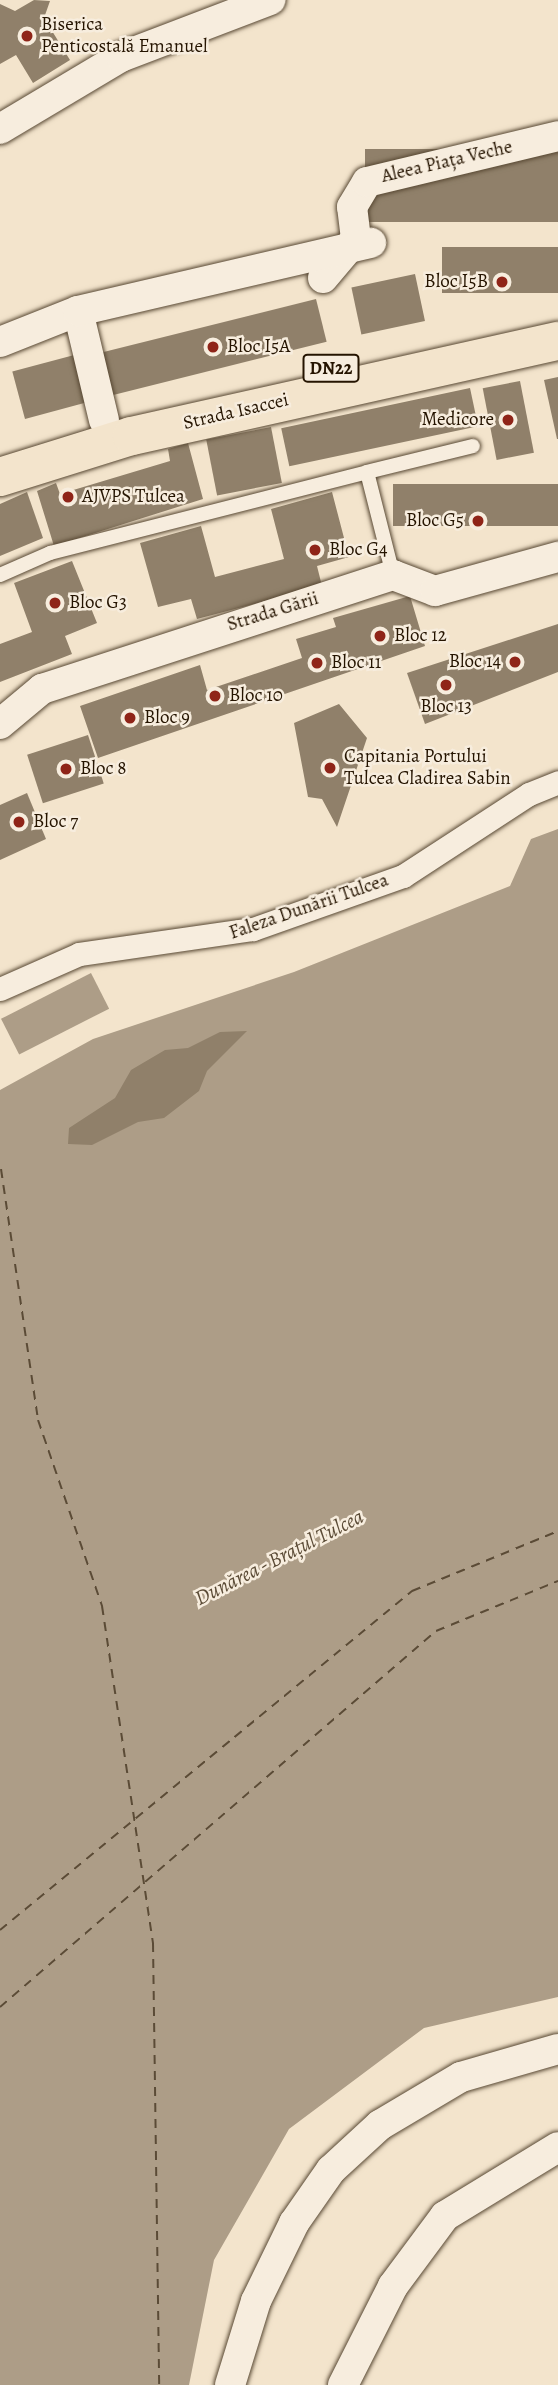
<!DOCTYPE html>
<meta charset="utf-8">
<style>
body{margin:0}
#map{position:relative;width:558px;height:2385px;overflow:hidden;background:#f3e4cc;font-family:Alegreya,serif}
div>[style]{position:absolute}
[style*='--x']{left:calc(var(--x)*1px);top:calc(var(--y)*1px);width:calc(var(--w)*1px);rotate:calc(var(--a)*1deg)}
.water>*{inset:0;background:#ad9d87;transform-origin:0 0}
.ferry>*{height:2px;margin-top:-1px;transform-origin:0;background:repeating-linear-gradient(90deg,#5b4b36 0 9px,transparent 0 16px)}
.building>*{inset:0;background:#90806a;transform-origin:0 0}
.roads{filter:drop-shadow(0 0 2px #584833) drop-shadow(0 0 2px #584833)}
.service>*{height:14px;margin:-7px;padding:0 7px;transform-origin:7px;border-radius:7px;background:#f7edde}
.pedestrian>*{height:23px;margin:-11.5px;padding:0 11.5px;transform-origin:11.5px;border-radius:11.5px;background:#f7edde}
.minor>*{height:30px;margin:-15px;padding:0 15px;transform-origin:15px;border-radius:15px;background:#f7edde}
.primary>*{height:38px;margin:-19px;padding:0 19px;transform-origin:19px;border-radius:19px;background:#f3e4cc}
.dots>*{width:19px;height:19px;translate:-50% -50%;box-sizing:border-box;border:4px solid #f7edde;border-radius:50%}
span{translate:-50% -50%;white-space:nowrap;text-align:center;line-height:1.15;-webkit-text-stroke:5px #f7edde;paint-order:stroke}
.shield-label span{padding:2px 5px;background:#f7edde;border:2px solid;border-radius:5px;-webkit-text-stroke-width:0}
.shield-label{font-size:18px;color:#251400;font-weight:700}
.poi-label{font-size:19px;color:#251400}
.left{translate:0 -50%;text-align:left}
.right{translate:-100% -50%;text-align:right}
.street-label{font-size:19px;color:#251400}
.water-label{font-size:21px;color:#5b4b36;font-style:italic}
</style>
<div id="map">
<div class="water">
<i style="clip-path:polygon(558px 829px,558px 1997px,424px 2028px,289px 2129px,214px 2260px,189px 2385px,0 2385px,0 1090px,93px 1039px,294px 972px,510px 886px,531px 839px)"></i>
<i style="left:91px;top:973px;width:40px;height:101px;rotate:63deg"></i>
</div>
<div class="ferry">
<i style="--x:1;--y:1169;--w:254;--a:81.6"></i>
<i style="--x:38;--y:1420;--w:197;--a:71"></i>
<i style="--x:102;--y:1606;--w:341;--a:81.4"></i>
<i style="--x:153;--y:1943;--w:442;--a:89.2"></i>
<i style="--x:0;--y:1930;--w:534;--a:-39.45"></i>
<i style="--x:412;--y:1591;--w:158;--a:-22.3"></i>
<i style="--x:0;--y:2007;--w:576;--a:-40.77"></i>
<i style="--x:436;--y:1631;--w:132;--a:-22.3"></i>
</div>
<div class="building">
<i style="clip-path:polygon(34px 0,50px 1px,44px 18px,70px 60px,33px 83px,16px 55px,0 64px,0 4px,15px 11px)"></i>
<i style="left:558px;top:149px;width:73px;height:193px;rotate:90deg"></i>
<i style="left:558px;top:247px;width:46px;height:116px;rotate:90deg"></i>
<i style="left:415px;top:274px;width:48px;height:65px;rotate:78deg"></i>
<i style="left:316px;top:299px;width:44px;height:223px;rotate:76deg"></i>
<i style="left:78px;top:354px;width:49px;height:68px;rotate:75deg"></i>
<i style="clip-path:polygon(558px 377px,558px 439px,557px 439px,544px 380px)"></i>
<i style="left:520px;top:381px;width:73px;height:38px;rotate:79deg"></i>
<i style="left:470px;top:388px;width:39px;height:193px;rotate:78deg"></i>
<i style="left:271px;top:427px;width:57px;height:66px;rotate:79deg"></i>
<i style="clip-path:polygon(188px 443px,203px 499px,54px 546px,37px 491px,56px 483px,60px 494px,170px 461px,168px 449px)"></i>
<i style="left:558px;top:484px;width:42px;height:165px;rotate:90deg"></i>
<i style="clip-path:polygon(27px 492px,43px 538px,0 556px,0 504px)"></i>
<i style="clip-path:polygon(332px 492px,349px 557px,317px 566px,322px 586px,197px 619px,191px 599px,158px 607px,140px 543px,201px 526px,215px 577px,284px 559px,271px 509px)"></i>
<i style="clip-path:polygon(72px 561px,97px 623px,65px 636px,72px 654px,0 682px,0 644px,32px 632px,14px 583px)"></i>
<i style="clip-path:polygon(410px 596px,425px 646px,98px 758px,80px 706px,200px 665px,207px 690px,302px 658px,296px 639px,336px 627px,333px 618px)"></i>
<i style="clip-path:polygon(558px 624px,558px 672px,425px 724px,407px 673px)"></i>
<i style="clip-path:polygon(339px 704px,367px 738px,337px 827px,322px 799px,308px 797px,294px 723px)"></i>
<i style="left:88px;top:735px;width:51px;height:64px;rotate:72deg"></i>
<i style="clip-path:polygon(27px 793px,46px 839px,0 860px,0 805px)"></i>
<i style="clip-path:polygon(247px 1031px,207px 1071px,199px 1091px,164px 1118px,138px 1122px,92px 1145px,68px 1144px,69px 1128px,115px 1098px,131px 1070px,165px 1050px,188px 1048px,220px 1032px)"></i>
</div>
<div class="roads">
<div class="service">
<i style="--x:367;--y:472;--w:109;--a:-13.8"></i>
<i style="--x:0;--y:575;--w:55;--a:-23.7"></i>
<i style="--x:50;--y:553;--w:327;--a:-14.3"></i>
<i style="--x:367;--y:472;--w:106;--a:75.8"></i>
</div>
<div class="pedestrian">
<i style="--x:0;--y:989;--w:86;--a:-23.9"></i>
<i style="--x:79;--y:954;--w:176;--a:-8.2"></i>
<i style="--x:253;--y:929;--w:159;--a:-19.5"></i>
<i style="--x:403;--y:876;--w:150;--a:-33.1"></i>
<i style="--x:529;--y:794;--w:31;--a:-22"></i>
</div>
<div class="minor">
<i style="--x:0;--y:129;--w:141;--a:-30.8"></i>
<i style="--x:121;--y:57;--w:160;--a:-20.9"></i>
<i style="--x:323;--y:278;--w:51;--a:-49.8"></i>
<i style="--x:356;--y:239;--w:32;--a:-97"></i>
<i style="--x:352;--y:207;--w:29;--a:-59"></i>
<i style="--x:367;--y:182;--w:196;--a:-13.5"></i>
<i style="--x:78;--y:311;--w:112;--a:76.6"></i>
<i style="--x:0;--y:342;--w:84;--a:-21.7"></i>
<i style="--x:78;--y:311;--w:301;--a:-13.1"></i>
<i style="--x:0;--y:724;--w:55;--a:-39.8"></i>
<i style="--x:42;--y:689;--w:369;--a:-18"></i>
<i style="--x:393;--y:575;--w:45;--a:20.9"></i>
<i style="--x:435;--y:591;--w:128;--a:-15.5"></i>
<i style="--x:230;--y:2385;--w:88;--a:-72.8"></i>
<i style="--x:256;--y:2301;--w:87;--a:-64"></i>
<i style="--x:294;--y:2223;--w:65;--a:-55.1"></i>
<i style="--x:331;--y:2170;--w:67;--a:-42.6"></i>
<i style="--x:380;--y:2125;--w:94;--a:-30.7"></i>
<i style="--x:461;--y:2077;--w:101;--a:-16.1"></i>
<i style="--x:343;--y:2385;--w:111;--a:-63.2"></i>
<i style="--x:393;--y:2286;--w:87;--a:-53.4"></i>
<i style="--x:445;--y:2216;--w:132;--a:-31.4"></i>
</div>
<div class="primary">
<i style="--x:0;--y:477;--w:138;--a:-17.3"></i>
<i style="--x:132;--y:436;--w:436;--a:-12.6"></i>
</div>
</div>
<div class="dots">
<i style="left:27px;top:36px;background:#8f2418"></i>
<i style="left:502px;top:282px;background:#8f2418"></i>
<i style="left:213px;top:347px;background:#8f2418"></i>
<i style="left:508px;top:420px;background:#8f2418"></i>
<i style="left:68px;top:497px;background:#8f2418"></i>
<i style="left:478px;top:521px;background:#8f2418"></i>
<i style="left:315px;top:550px;background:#8f2418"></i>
<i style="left:55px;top:603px;background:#8f2418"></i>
<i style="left:380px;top:636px;background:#8f2418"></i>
<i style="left:515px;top:662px;background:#8f2418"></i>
<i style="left:317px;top:663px;background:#8f2418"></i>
<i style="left:446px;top:685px;background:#8f2418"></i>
<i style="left:215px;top:696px;background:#8f2418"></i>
<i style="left:130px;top:718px;background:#8f2418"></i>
<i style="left:330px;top:768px;background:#8f2418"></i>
<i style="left:66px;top:769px;background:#8f2418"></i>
<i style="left:19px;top:822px;background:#8f2418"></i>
</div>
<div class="shield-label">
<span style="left:331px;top:368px">DN22</span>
</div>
<div class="poi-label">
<span class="left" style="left:41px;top:36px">Biserica<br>Penticostală Emanuel</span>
<span class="right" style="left:488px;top:282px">Bloc I5B</span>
<span class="left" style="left:227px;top:347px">Bloc I5A</span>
<span class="right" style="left:494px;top:420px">Medicore</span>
<span class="left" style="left:82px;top:497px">AJVPS Tulcea</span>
<span class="right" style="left:464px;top:521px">Bloc G5</span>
<span class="left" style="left:329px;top:550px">Bloc G4</span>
<span class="left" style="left:69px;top:603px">Bloc G3</span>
<span class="left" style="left:394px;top:636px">Bloc 12</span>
<span class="right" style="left:501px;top:662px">Bloc 14</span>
<span class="left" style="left:331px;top:663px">Bloc 11</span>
<span class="left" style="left:229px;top:696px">Bloc 10</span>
<span style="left:446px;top:707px">Bloc 13</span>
<span class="left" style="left:144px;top:718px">Bloc 9</span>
<span class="left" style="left:344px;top:768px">Capitania Portului<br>Tulcea Cladirea Sabin</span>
<span class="left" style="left:80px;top:769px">Bloc 8</span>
<span class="left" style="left:33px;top:822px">Bloc 7</span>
</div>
<div class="street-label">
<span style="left:447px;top:162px;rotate:-13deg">Aleea Piața Veche</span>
<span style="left:236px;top:412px;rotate:-13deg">Strada Isaccei</span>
<span style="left:273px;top:612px;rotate:-17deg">Strada Gării</span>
<span style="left:309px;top:907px;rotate:-19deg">Faleza Dunării Tulcea</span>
</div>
<div class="water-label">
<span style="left:279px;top:1557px;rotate:-27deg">Dunărea - Brațul Tulcea</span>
</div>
</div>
